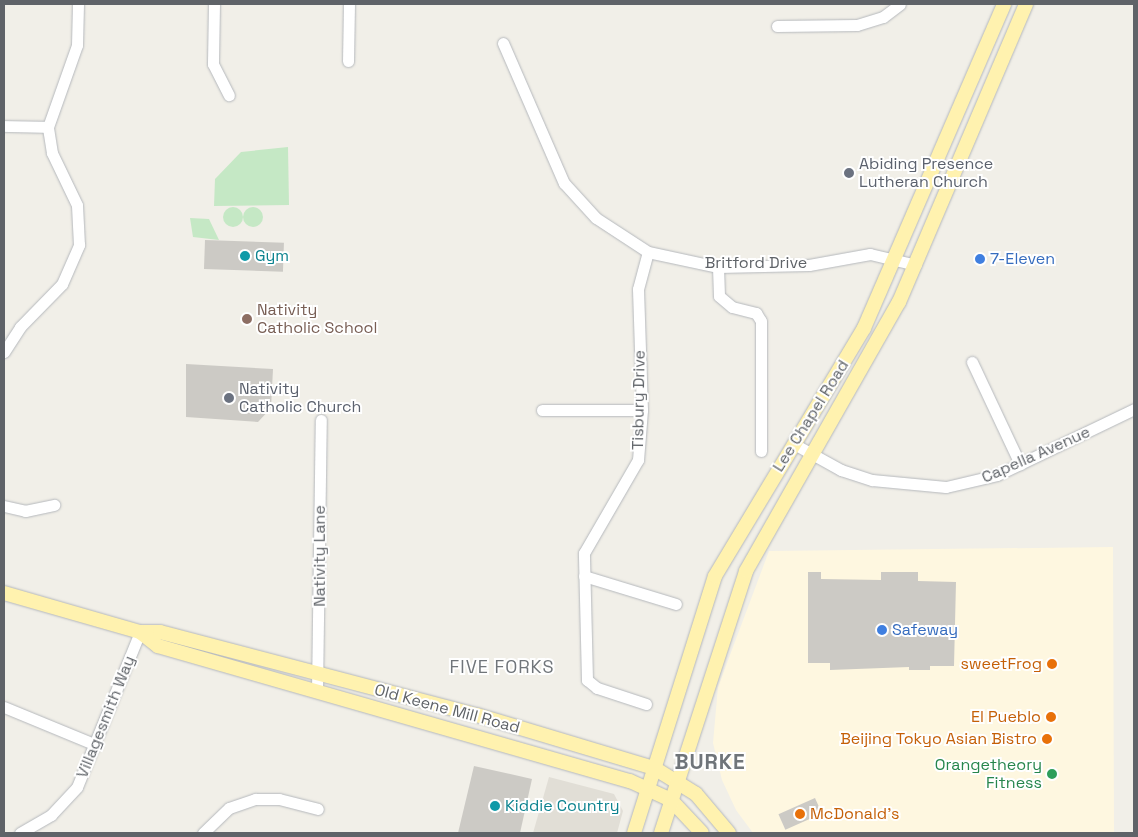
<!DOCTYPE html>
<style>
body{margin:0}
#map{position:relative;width:1138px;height:837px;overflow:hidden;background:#f1efe8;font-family:"Space Grotesk",sans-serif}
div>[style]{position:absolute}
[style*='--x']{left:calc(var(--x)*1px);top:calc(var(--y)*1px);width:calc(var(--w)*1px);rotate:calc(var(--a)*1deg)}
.commercial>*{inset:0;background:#fef7e0}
.education>*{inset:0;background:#e1ded6}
.green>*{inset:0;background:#c5e8c5}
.round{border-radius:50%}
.building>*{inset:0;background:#cccac5;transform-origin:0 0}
.roads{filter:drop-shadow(0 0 1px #b5b8bc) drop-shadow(0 0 1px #b5b8bc)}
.minor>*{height:11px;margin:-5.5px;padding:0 5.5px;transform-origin:5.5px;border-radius:5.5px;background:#fff}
.major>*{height:14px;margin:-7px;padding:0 7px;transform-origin:7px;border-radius:7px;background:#fff2af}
.dots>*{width:14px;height:14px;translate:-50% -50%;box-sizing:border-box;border:2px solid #fff;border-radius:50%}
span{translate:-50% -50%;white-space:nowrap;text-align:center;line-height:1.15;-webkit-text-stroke:4px #fff;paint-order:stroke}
.worship-label{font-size:16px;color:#5b616d}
.left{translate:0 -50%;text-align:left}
.culture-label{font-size:16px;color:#0d838f}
.shop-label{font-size:16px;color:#366cbe}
.street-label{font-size:16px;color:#5f6368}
.education-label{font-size:16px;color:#785e54}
.food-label{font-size:16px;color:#c56008}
.right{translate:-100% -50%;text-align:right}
.leisure-label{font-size:16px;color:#27864d}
.neighbourhood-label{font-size:18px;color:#70757a;letter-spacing:1px}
.district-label{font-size:21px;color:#70757a;font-weight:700;letter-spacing:1px}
.frame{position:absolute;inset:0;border:5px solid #5f6368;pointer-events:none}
</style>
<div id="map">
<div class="commercial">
<i style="clip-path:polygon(1113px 547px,1114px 833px,753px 833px,736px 810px,722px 780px,713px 743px,718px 687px,769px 551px)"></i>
</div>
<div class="education">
<i style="clip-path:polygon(549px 777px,614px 794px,623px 811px,617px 833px,533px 833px)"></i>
</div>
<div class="green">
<i style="clip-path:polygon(288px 147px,289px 205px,214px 206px,215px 179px,241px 152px)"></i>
<i class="round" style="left:223px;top:207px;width:20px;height:20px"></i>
<i class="round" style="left:243px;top:207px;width:20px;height:20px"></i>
<i style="clip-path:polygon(190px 218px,209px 219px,219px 240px,193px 237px)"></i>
</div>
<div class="building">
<i style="left:205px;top:240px;width:79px;height:29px;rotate:2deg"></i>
<i style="clip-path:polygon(186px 364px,273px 369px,271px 408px,258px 422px,186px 417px)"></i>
<i style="clip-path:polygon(808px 572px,821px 572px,821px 579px,881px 580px,881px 572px,918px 572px,918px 581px,956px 582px,954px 666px,930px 666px,930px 670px,909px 670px,909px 667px,830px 670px,830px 663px,808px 663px)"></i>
<i style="clip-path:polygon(474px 766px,532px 779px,520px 833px,458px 833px)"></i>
<i style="left:815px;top:798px;width:17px;height:40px;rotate:66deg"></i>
</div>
<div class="roads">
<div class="minor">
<i style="--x:214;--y:4;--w:60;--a:91"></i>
<i style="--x:213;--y:64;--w:35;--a:63"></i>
<i style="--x:777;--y:26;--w:80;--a:-0.7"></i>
<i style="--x:857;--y:25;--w:27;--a:-17"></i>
<i style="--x:883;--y:17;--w:21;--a:-37"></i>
<i style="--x:503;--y:43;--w:153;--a:66.5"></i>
<i style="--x:564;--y:183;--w:47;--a:47.6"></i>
<i style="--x:596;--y:218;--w:62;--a:33.2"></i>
<i style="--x:648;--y:252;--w:72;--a:12.1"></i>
<i style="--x:718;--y:267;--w:91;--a:-1.3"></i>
<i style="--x:809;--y:265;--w:62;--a:-10.2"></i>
<i style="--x:870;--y:254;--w:47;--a:13.4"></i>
<i style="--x:348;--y:61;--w:57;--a:-89"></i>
<i style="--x:4;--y:126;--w:44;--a:1.3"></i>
<i style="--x:718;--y:267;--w:29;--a:88"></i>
<i style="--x:719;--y:296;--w:17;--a:40"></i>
<i style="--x:732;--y:307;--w:25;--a:14"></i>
<i style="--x:756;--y:313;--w:9;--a:58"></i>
<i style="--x:761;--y:321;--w:130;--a:90"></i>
<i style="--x:4;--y:352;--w:30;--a:-57"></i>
<i style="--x:20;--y:327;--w:60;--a:-45.7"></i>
<i style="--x:62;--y:284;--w:43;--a:-66.4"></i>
<i style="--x:79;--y:245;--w:40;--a:-92.9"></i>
<i style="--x:77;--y:205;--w:58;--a:-115.7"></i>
<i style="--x:52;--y:153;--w:26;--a:-99"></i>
<i style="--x:48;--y:127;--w:87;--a:-70.5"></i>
<i style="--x:77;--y:45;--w:41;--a:-88.6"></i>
<i style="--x:972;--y:362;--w:113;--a:64.8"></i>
<i style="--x:542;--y:410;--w:100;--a:0"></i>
<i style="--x:794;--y:444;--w:54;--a:29"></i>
<i style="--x:841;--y:470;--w:33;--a:18"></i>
<i style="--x:872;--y:480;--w:74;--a:5.4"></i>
<i style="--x:946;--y:487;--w:52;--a:-13.2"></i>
<i style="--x:997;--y:475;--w:152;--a:-25.7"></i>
<i style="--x:4;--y:506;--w:22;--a:13"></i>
<i style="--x:25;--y:511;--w:30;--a:-12"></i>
<i style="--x:584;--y:576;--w:96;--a:16.9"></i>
<i style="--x:317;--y:691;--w:271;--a:-89.2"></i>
<i style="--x:646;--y:704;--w:52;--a:-161.9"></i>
<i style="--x:597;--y:688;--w:13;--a:-141"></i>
<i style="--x:587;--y:680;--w:127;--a:-91.4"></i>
<i style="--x:584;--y:553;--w:108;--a:-59.9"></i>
<i style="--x:638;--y:460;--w:50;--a:-85.4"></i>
<i style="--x:642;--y:410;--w:121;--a:-91.9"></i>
<i style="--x:638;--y:289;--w:38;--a:-75"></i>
<i style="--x:4;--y:707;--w:100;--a:22.4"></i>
<i style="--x:20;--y:833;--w:36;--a:-30"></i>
<i style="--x:51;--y:815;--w:38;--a:-47"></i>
<i style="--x:77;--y:787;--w:167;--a:-67.9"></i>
<i style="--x:203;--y:833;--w:36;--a:-44"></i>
<i style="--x:229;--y:808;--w:28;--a:-19"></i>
<i style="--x:255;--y:799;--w:24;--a:0"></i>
<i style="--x:279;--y:799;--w:40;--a:14.4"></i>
</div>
<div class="major">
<i style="--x:4;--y:593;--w:141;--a:16"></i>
<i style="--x:140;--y:632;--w:20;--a:0"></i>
<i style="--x:160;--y:632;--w:328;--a:14.7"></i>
<i style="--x:477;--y:715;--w:185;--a:16.7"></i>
<i style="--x:654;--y:768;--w:49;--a:31.8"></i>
<i style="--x:696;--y:794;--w:51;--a:49.8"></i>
<i style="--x:140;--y:632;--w:23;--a:38"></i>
<i style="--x:158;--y:646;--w:491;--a:16"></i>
<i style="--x:630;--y:781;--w:45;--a:24.9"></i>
<i style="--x:671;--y:800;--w:45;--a:46.8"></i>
<i style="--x:634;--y:833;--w:269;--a:-72.5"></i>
<i style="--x:715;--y:576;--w:289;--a:-59"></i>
<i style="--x:864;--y:328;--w:353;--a:-66.6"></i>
<i style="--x:661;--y:833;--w:275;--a:-72"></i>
<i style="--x:746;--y:571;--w:309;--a:-60.4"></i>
<i style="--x:899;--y:302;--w:324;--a:-66.9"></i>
</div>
</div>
<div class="dots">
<i style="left:849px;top:173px;background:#6b7280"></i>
<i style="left:245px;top:256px;background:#0f9aa8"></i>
<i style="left:980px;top:259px;background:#3f7fe0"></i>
<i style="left:247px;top:319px;background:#8d6e63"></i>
<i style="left:229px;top:398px;background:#6b7280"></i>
<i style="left:882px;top:630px;background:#3f7fe0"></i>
<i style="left:1052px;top:664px;background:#e8710a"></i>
<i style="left:1051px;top:717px;background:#e8710a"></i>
<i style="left:1047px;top:739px;background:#e8710a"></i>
<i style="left:1052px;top:774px;background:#2e9e5b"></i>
<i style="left:495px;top:806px;background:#0f9aa8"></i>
<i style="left:800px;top:814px;background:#e8710a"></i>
</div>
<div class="worship-label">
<span class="left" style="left:859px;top:173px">Abiding Presence<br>Lutheran Church</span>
<span class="left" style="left:239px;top:398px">Nativity<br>Catholic Church</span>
</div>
<div class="culture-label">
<span class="left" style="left:255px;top:256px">Gym</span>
<span class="left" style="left:505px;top:806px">Kiddie Country</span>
</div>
<div class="shop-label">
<span class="left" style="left:990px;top:259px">7-Eleven</span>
<span class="left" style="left:892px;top:630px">Safeway</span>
</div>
<div class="street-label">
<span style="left:756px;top:263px">Britford Drive</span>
<span style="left:639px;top:400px;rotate:-89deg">Tisbury Drive</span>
<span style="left:811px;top:416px;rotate:-58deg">Lee Chapel Road</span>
<span style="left:1036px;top:455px;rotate:-24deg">Capella Avenue</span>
<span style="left:320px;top:556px;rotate:-90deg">Nativity Lane</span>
<span style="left:447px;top:709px;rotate:15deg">Old Keene Mill Road</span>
<span style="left:106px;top:717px;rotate:-68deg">Villagesmith Way</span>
</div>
<div class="education-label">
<span class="left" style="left:257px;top:319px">Nativity<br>Catholic School</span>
</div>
<div class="food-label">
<span class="right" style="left:1042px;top:664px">sweetFrog</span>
<span class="right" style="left:1041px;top:717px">El Pueblo</span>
<span class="right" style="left:1037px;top:739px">Beijing Tokyo Asian Bistro</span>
<span class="left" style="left:810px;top:814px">McDonald's</span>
</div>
<div class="leisure-label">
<span class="right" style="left:1042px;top:774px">Orangetheory<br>Fitness</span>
</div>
<div class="neighbourhood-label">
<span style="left:502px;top:667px">FIVE FORKS</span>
</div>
<div class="district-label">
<span style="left:710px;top:762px">BURKE</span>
</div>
<div class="frame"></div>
</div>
